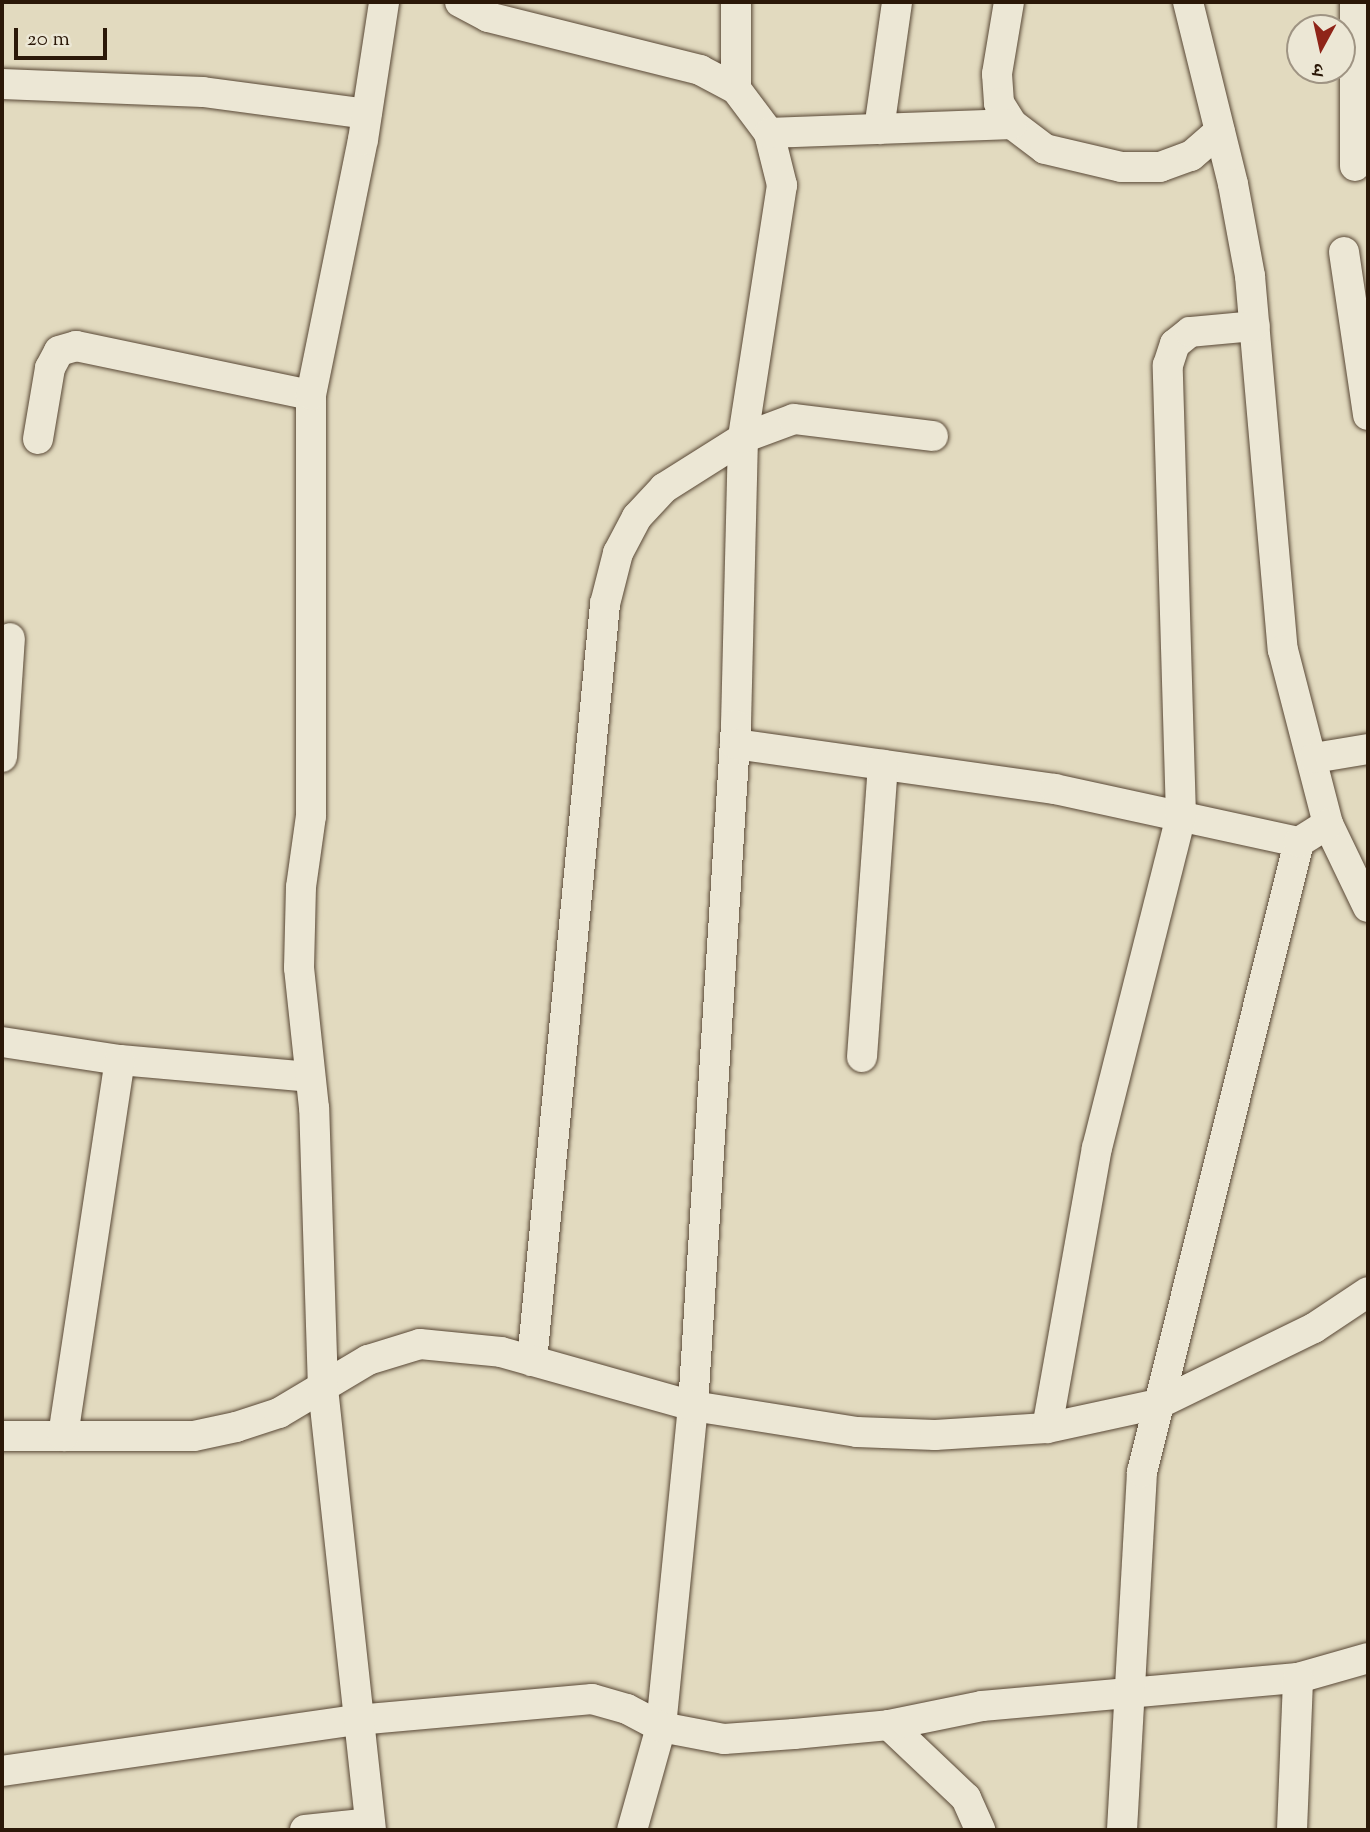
<!DOCTYPE html>
<meta charset="utf-8">
<style>
body{margin:0}
#map{position:relative;width:1370px;height:1832px;overflow:hidden;background:#e2dabf;font-family:"Sorts Mill Goudy","Noto Serif Devanagari",serif}
div>[style]{position:absolute}
[style*='--x']{left:calc(var(--x)*1px);top:calc(var(--y)*1px);width:calc(var(--w)*1px);rotate:calc(var(--a)*1deg)}
.roads{filter:drop-shadow(0 0 2px #594836) drop-shadow(0 0 2px #594836)}
.street>*{height:30px;margin:-15px;padding:0 15px;transform-origin:15px;border-radius:15px;background:#ece7d5}
span{translate:-50% -50%;white-space:nowrap;text-align:center;line-height:1.15;-webkit-text-stroke:7px #ece7d5;paint-order:stroke}
.frame{position:absolute;inset:0;border:4px solid #2b1808;pointer-events:none}
.north{position:absolute;left:1286px;top:14px;width:70px;height:70px;box-sizing:border-box;background:#ece7d5;border:2px solid #9f9483;border-radius:50%;rotate:188deg;font-size:19px;font-weight:700;line-height:28px;text-align:center;color:#2b1808}
.north::after{content:'';display:block;margin:auto;width:24px;height:32px;background:#8f2418;clip-path:polygon(50% 0,100% 100%,50% 72%,0 100%)}
.scale{position:absolute;left:14px;top:28px;width:93px;height:32px;box-sizing:border-box;border:4px solid #2b1808;border-top:0;padding-left:9px;font-size:21px;line-height:24px;white-space:nowrap;color:#2b1808;-webkit-text-stroke:5px #ece7d5;paint-order:stroke}
</style>
<div id="map">
<div class="roads">
<div class="street">
<i style="--x:460;--y:2;--w:32;--a:28"></i>
<i style="--x:488;--y:17;--w:219;--a:14"></i>
<i style="--x:700;--y:70;--w:41;--a:27.8"></i>
<i style="--x:736;--y:89;--w:55;--a:53.1"></i>
<i style="--x:769;--y:133;--w:54;--a:76"></i>
<i style="--x:782;--y:185;--w:256;--a:98.8"></i>
<i style="--x:743;--y:438;--w:287;--a:91.4"></i>
<i style="--x:736;--y:725;--w:682;--a:93.61"></i>
<i style="--x:693;--y:1406;--w:323;--a:95.7"></i>
<i style="--x:661;--y:1727;--w:107;--a:105.7"></i>
<i style="--x:736;--y:2;--w:87;--a:90"></i>
<i style="--x:1009;--y:2;--w:73;--a:99.5"></i>
<i style="--x:997;--y:74;--w:29;--a:86"></i>
<i style="--x:999;--y:103;--w:25;--a:58"></i>
<i style="--x:1012;--y:124;--w:41;--a:37.1"></i>
<i style="--x:1045;--y:149;--w:78;--a:13.3"></i>
<i style="--x:1121;--y:167;--w:39;--a:0"></i>
<i style="--x:1160;--y:167;--w:33;--a:-20"></i>
<i style="--x:1191;--y:156;--w:38;--a:-41"></i>
<i style="--x:1188;--y:2;--w:187;--a:76.1"></i>
<i style="--x:1233;--y:184;--w:94;--a:79.5"></i>
<i style="--x:1250;--y:276;--w:375;--a:85"></i>
<i style="--x:1283;--y:650;--w:180;--a:75.5"></i>
<i style="--x:1328;--y:824;--w:92;--a:64.3"></i>
<i style="--x:1355;--y:2;--w:164;--a:90"></i>
<i style="--x:2;--y:84;--w:201;--a:2.3"></i>
<i style="--x:203;--y:92;--w:165;--a:7.6"></i>
<i style="--x:879;--y:129;--w:128;--a:-81.9"></i>
<i style="--x:769;--y:133;--w:243;--a:-2.1"></i>
<i style="--x:1344;--y:252;--w:165;--a:81.6"></i>
<i style="--x:38;--y:439;--w:72;--a:-80.4"></i>
<i style="--x:50;--y:368;--w:19;--a:-62"></i>
<i style="--x:59;--y:351;--w:18;--a:-16"></i>
<i style="--x:76;--y:346;--w:240;--a:11.8"></i>
<i style="--x:735;--y:744;--w:323;--a:8"></i>
<i style="--x:1055;--y:789;--w:250;--a:12.3"></i>
<i style="--x:2;--y:757;--w:119;--a:-86.2"></i>
<i style="--x:1314;--y:758;--w:55;--a:-9.5"></i>
<i style="--x:2;--y:1042;--w:119;--a:8.7"></i>
<i style="--x:120;--y:1060;--w:190;--a:5.1"></i>
<i style="--x:862;--y:1057;--w:293;--a:-85.9"></i>
<i style="--x:532;--y:1361;--w:761;--a:-84.49"></i>
<i style="--x:605;--y:604;--w:53;--a:-75.7"></i>
<i style="--x:618;--y:553;--w:41;--a:-62.2"></i>
<i style="--x:637;--y:517;--w:40;--a:-47"></i>
<i style="--x:664;--y:488;--w:93;--a:-32.3"></i>
<i style="--x:743;--y:438;--w:54;--a:-20.4"></i>
<i style="--x:794;--y:419;--w:140;--a:7"></i>
<i style="--x:1047;--y:1428;--w:284;--a:-79.9"></i>
<i style="--x:1097;--y:1148;--w:342;--a:-75.8"></i>
<i style="--x:1181;--y:816;--w:451;--a:-91.7"></i>
<i style="--x:1168;--y:365;--w:22;--a:-72"></i>
<i style="--x:1175;--y:344;--w:19;--a:-39"></i>
<i style="--x:1190;--y:332;--w:65;--a:-5.3"></i>
<i style="--x:2;--y:1436;--w:192;--a:0"></i>
<i style="--x:194;--y:1436;--w:43;--a:-12.1"></i>
<i style="--x:236;--y:1427;--w:45;--a:-18"></i>
<i style="--x:279;--y:1413;--w:104;--a:-30.8"></i>
<i style="--x:368;--y:1360;--w:54;--a:-17.1"></i>
<i style="--x:420;--y:1344;--w:81;--a:5.6"></i>
<i style="--x:501;--y:1352;--w:199;--a:15.7"></i>
<i style="--x:693;--y:1406;--w:166;--a:9"></i>
<i style="--x:857;--y:1432;--w:78;--a:2.2"></i>
<i style="--x:935;--y:1435;--w:112;--a:-3.6"></i>
<i style="--x:1047;--y:1428;--w:114;--a:-12.2"></i>
<i style="--x:1158;--y:1404;--w:174;--a:-26"></i>
<i style="--x:1314;--y:1328;--w:65;--a:-33.7"></i>
<i style="--x:63;--y:1436;--w:380;--a:-81.4"></i>
<i style="--x:889;--y:1725;--w:106;--a:43.5"></i>
<i style="--x:966;--y:1798;--w:35;--a:66"></i>
<i style="--x:2;--y:1771;--w:359;--a:-8.2"></i>
<i style="--x:357;--y:1720;--w:236;--a:-5.1"></i>
<i style="--x:592;--y:1699;--w:36;--a:16"></i>
<i style="--x:627;--y:1709;--w:38;--a:28"></i>
<i style="--x:661;--y:1727;--w:64;--a:10.8"></i>
<i style="--x:724;--y:1739;--w:70;--a:-4.1"></i>
<i style="--x:794;--y:1734;--w:95;--a:-5.4"></i>
<i style="--x:889;--y:1725;--w:95;--a:-11.5"></i>
<i style="--x:982;--y:1706;--w:317;--a:-5.1"></i>
<i style="--x:1298;--y:1678;--w:73;--a:-15.9"></i>
<i style="--x:305;--y:1830;--w:65;--a:-6.1"></i>
<i style="--x:371;--y:1830;--w:444;--a:-96.2"></i>
<i style="--x:323;--y:1389;--w:281;--a:-91.8"></i>
<i style="--x:314;--y:1108;--w:141;--a:-96.1"></i>
<i style="--x:299;--y:968;--w:81;--a:-88.6"></i>
<i style="--x:301;--y:887;--w:72;--a:-82"></i>
<i style="--x:311;--y:816;--w:421;--a:-90"></i>
<i style="--x:311;--y:395;--w:260;--a:-78.5"></i>
<i style="--x:363;--y:140;--w:140;--a:-81.3"></i>
<i style="--x:1122;--y:1830;--w:359;--a:-86.8"></i>
<i style="--x:1142;--y:1472;--w:649;--a:-76.01"></i>
<i style="--x:1299;--y:842;--w:34;--a:-32"></i>
<i style="--x:1292;--y:1830;--w:152;--a:-87.7"></i>
</div>
</div>
<div class="frame"></div>
<div class="north">उ</div>
<div class="scale">20 m</div>
</div>
